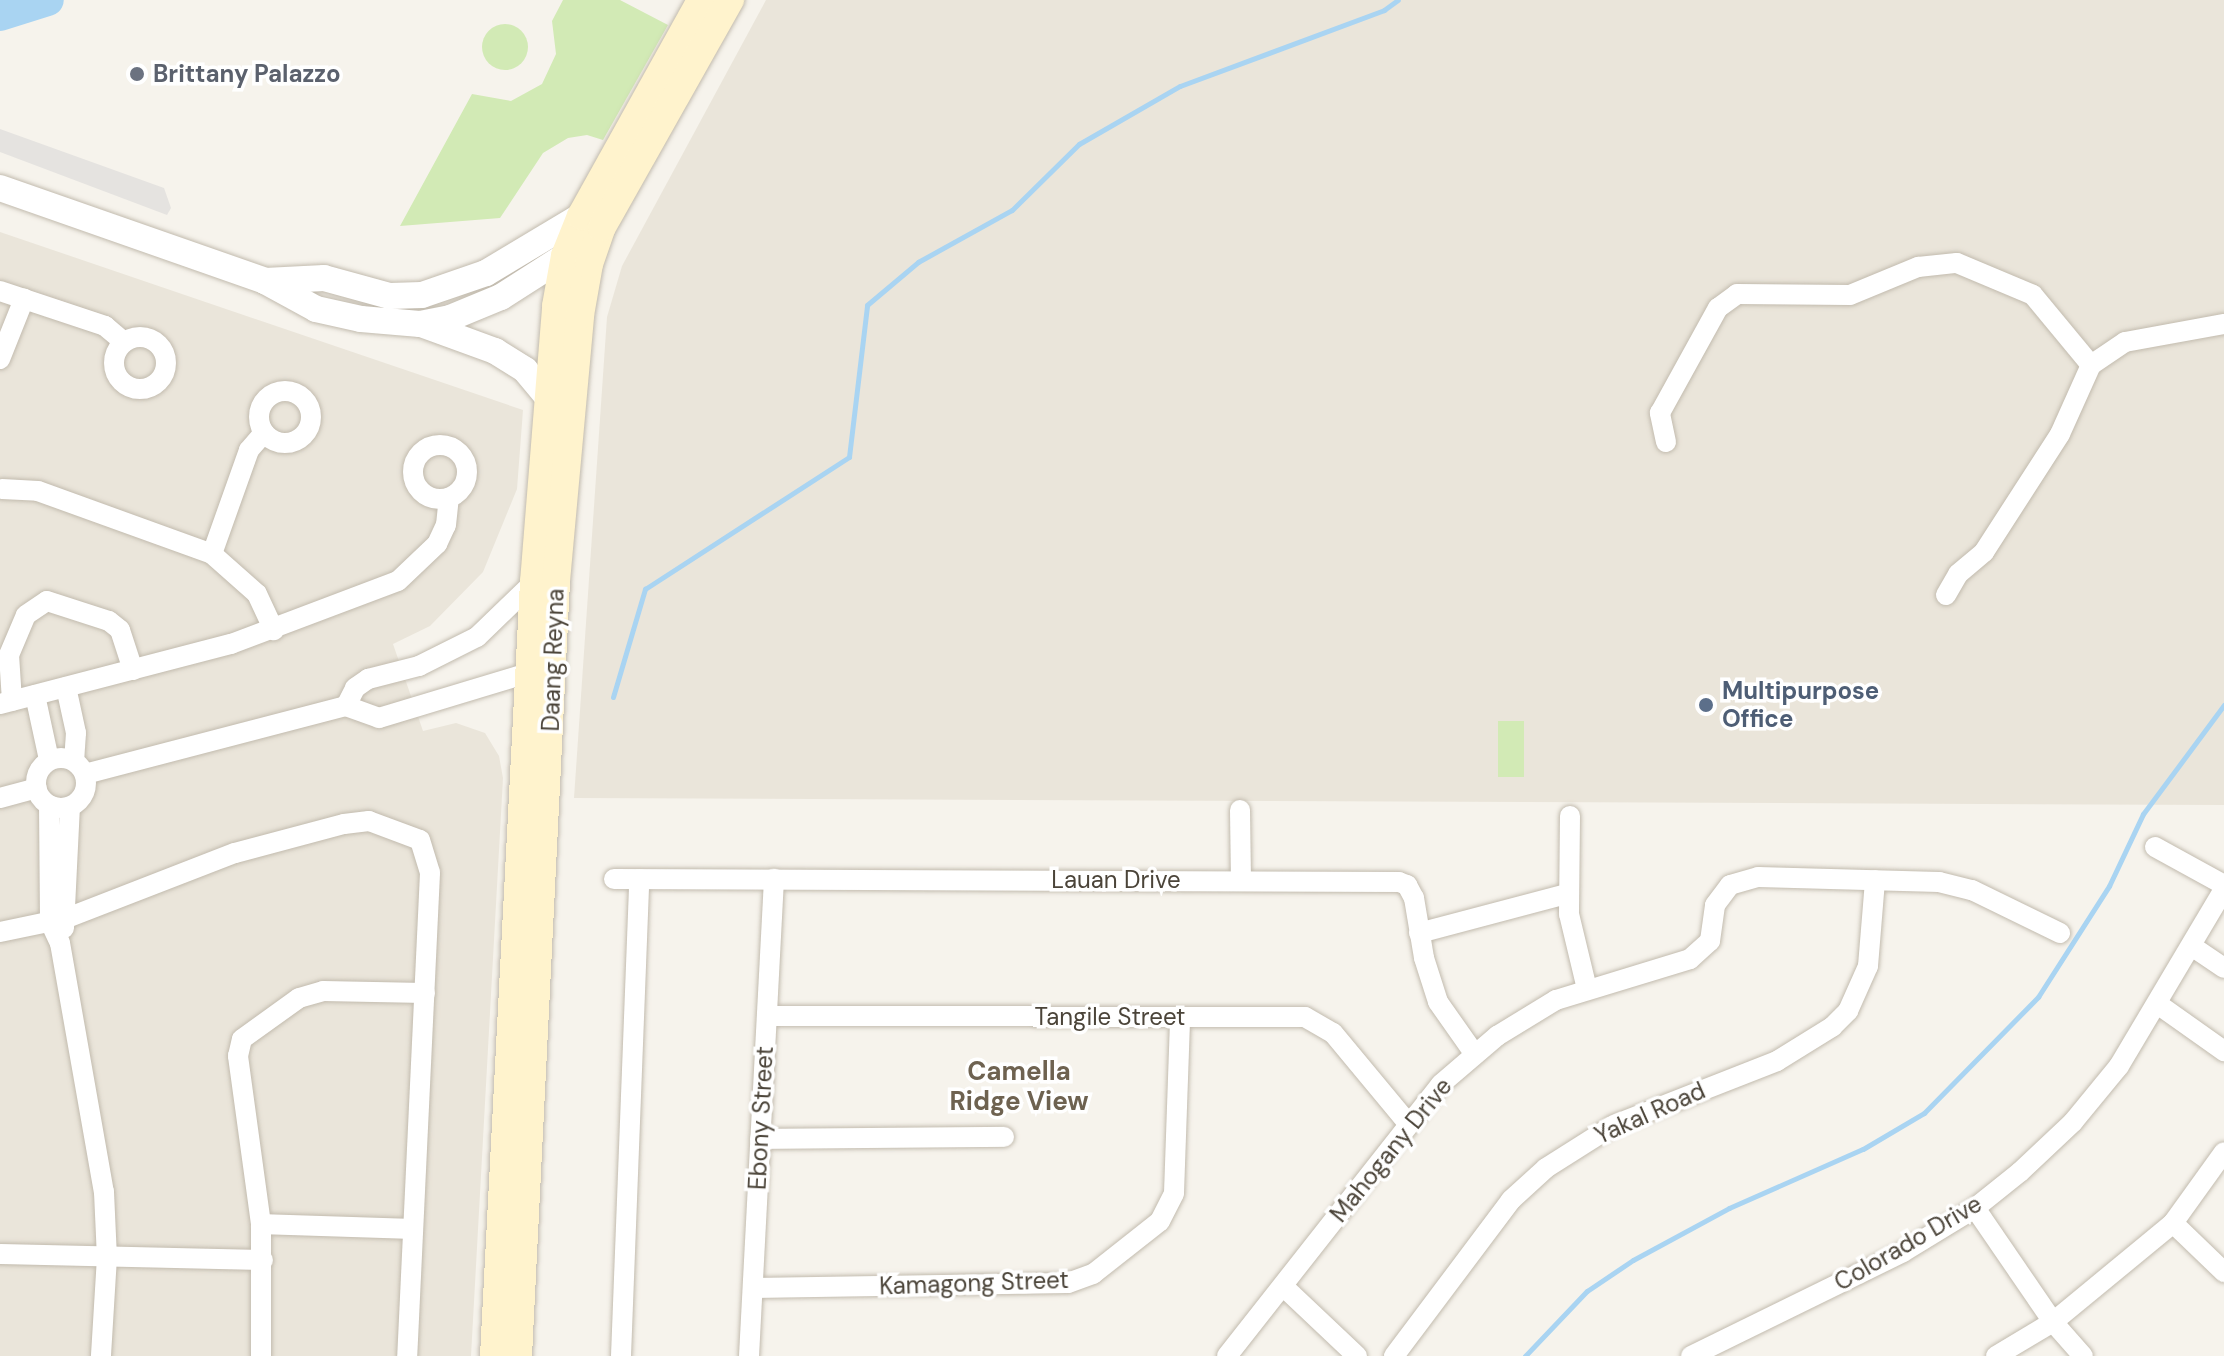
<!DOCTYPE html>
<style>
body{margin:0}
#map{position:relative;width:2224px;height:1356px;overflow:hidden;background:#f6f3ec;font-family:"DM Sans",sans-serif}
div>[style]{position:absolute}
[style*='--x']{left:calc(var(--x)*1px);top:calc(var(--y)*1px);width:calc(var(--w)*1px);rotate:calc(var(--a)*1deg)}
.residential>*{inset:0;background:#eae5da}
.green>*{inset:0;background:#d2eab5;transform-origin:0 0}
.round{border-radius:50%}
.parking>*{inset:0;background:#e5e3e0}
.stream>*{height:5px;margin:-2.5px;padding:0 2.5px;transform-origin:2.5px;border-radius:2.5px;background:#a9d4f2}
.river>*{height:32px;margin:-16px;padding:0 16px;transform-origin:16px;border-radius:16px;background:#a9d4f2}
.roads{filter:drop-shadow(0 0 2px #c2bbae) drop-shadow(0 0 2px #c2bbae)}
.minor>*{height:20px;margin:-10px;padding:0 10px;transform-origin:10px;border-radius:10px;background:#fff}
.minor>.ring{margin:-10px;padding:0;box-sizing:content-box;background:none;border:20px solid #fff;border-radius:50%}
.tertiary>*{height:26px;margin:-13px;padding:0 13px;transform-origin:13px;border-radius:13px;background:#fff}
.secondary>*{height:28px;margin:-14px;padding:0 14px;transform-origin:14px;border-radius:14px;background:#fff3cd}
.dots>*{width:22px;height:22px;translate:-50% -50%;box-sizing:border-box;border:4px solid #fff;border-radius:50%}
span{translate:-50% -50%;white-space:nowrap;text-align:center;line-height:1.15;-webkit-text-stroke:7px #fff;paint-order:stroke}
.worship-label{font-size:24px;color:#5b616d;font-weight:700}
.left{translate:0 -50%;text-align:left}
.street-label{font-size:24px;color:#4b4439}
.service-label{font-size:24px;color:#4e5e75;font-weight:700}
.neighbourhood-label{font-size:26px;color:#6e6250;font-weight:700}
</style>
<div id="map">
<div class="residential">
<i style="clip-path:polygon(766px 0,2224px 0,2224px 805px,574px 798px,607px 317px,622px 266px)"></i>
<i style="clip-path:polygon(0 232px,523px 410px,517px 489px,483px 572px,430px 626px,393px 644px,423px 731px,456px 723px,485px 733px,499px 756px,503px 778px,471px 1356px,0 1356px)"></i>
</div>
<div class="green">
<i style="clip-path:polygon(563px 0,620px 0,668px 25px,603px 140px,587px 135px,568px 138px,543px 153px,500px 218px,400px 226px,472px 94px,511px 101px,542px 84px,556px 54px,552px 21px)"></i>
<i class="round" style="left:482px;top:24px;width:46px;height:46px"></i>
<i style="left:1498px;top:721px;width:26px;height:56px"></i>
</div>
<div class="parking">
<i style="clip-path:polygon(0 129px,164px 188px,171px 208px,167px 215px,0 152px)"></i>
</div>
<div class="stream">
<i style="--x:613;--y:697;--w:113;--a:-73.5"></i>
<i style="--x:645;--y:589;--w:243;--a:-32.9"></i>
<i style="--x:849;--y:457;--w:153;--a:-83.2"></i>
<i style="--x:867;--y:305;--w:67;--a:-40.1"></i>
<i style="--x:918;--y:262;--w:107;--a:-29"></i>
<i style="--x:1012;--y:210;--w:94;--a:-44.6"></i>
<i style="--x:1079;--y:144;--w:116;--a:-29.9"></i>
<i style="--x:1180;--y:86;--w:218;--a:-20.4"></i>
<i style="--x:1384;--y:10;--w:17;--a:-36"></i>
<i style="--x:1525;--y:1356;--w:90;--a:-46.4"></i>
<i style="--x:1587;--y:1291;--w:55;--a:-34"></i>
<i style="--x:1633;--y:1260;--w:109;--a:-28.4"></i>
<i style="--x:1729;--y:1208;--w:146;--a:-23.8"></i>
<i style="--x:1863;--y:1149;--w:71;--a:-30.5"></i>
<i style="--x:1924;--y:1113;--w:163;--a:-45.5"></i>
<i style="--x:2038;--y:997;--w:132;--a:-57.4"></i>
<i style="--x:2109;--y:886;--w:80;--a:-64.7"></i>
<i style="--x:2143;--y:814;--w:136;--a:-53.4"></i>
</div>
<div class="river">
<i style="--x:0;--y:15;--w:50;--a:-17.4"></i>
</div>
<div class="roads">
<div class="minor">
<i style="--x:0;--y:291;--w:111;--a:18.4"></i>
<i style="--x:105;--y:326;--w:25;--a:40"></i>
<i class="ring" style="left:114px;top:337px;width:32px;height:32px"></i>
<i style="--x:0;--y:359;--w:65;--a:-68.2"></i>
<i class="ring" style="left:259px;top:391px;width:32px;height:32px"></i>
<i style="--x:1666;--y:442;--w:30;--a:-102"></i>
<i style="--x:1660;--y:413;--w:120;--a:-61.1"></i>
<i style="--x:1718;--y:308;--w:24;--a:-36"></i>
<i style="--x:1737;--y:294;--w:113;--a:0.5"></i>
<i style="--x:1850;--y:295;--w:74;--a:-22.4"></i>
<i style="--x:1918;--y:267;--w:39;--a:-6"></i>
<i style="--x:1957;--y:263;--w:82;--a:22.8"></i>
<i style="--x:2033;--y:295;--w:91;--a:50.4"></i>
<i class="ring" style="left:413px;top:445px;width:34px;height:34px"></i>
<i style="--x:2;--y:489;--w:36;--a:3"></i>
<i style="--x:38;--y:491;--w:185;--a:19.9"></i>
<i style="--x:212;--y:554;--w:60;--a:41.6"></i>
<i style="--x:257;--y:594;--w:40;--a:65"></i>
<i style="--x:212;--y:554;--w:110;--a:-70.4"></i>
<i style="--x:249;--y:450;--w:23;--a:-49"></i>
<i style="--x:1946;--y:595;--w:24;--a:-60"></i>
<i style="--x:1958;--y:574;--w:34;--a:-40"></i>
<i style="--x:1984;--y:552;--w:140;--a:-57.2"></i>
<i style="--x:2060;--y:434;--w:76;--a:-65.8"></i>
<i style="--x:2091;--y:365;--w:41;--a:-34.1"></i>
<i style="--x:2125;--y:342;--w:101;--a:-10.3"></i>
<i style="--x:66;--y:687;--w:47;--a:77.7"></i>
<i style="--x:76;--y:733;--w:27;--a:94"></i>
<i style="--x:35;--y:695;--w:66;--a:77.8"></i>
<i style="--x:12;--y:701;--w:46;--a:-93.7"></i>
<i style="--x:9;--y:655;--w:43;--a:-67"></i>
<i style="--x:26;--y:615;--w:25;--a:-34"></i>
<i style="--x:47;--y:601;--w:65;--a:17.9"></i>
<i style="--x:109;--y:621;--w:14;--a:39"></i>
<i style="--x:120;--y:630;--w:42;--a:72"></i>
<i style="--x:0;--y:704;--w:239;--a:-14.6"></i>
<i style="--x:231;--y:644;--w:178;--a:-20.7"></i>
<i style="--x:398;--y:581;--w:54;--a:-43.5"></i>
<i style="--x:437;--y:544;--w:21;--a:-65"></i>
<i style="--x:446;--y:525;--w:27;--a:-84"></i>
<i style="--x:346;--y:706;--w:20;--a:-63"></i>
<i style="--x:355;--y:688;--w:16;--a:-35"></i>
<i style="--x:368;--y:679;--w:53;--a:-14.3"></i>
<i style="--x:419;--y:666;--w:65;--a:-26.6"></i>
<i style="--x:477;--y:637;--w:79;--a:-44"></i>
<i style="--x:534;--y:582;--w:7;--a:-8"></i>
<i class="ring" style="left:36px;top:758px;width:30px;height:30px"></i>
<i style="--x:85;--y:774;--w:270;--a:-14.6"></i>
<i style="--x:346;--y:706;--w:35;--a:20"></i>
<i style="--x:379;--y:718;--w:169;--a:-16.8"></i>
<i style="--x:0;--y:798;--w:38;--a:-15"></i>
<i style="--x:49;--y:805;--w:117;--a:89.5"></i>
<i style="--x:50;--y:922;--w:23;--a:65"></i>
<i style="--x:60;--y:943;--w:253;--a:80"></i>
<i style="--x:104;--y:1192;--w:65;--a:87.4"></i>
<i style="--x:107;--y:1257;--w:99;--a:93.5"></i>
<i style="--x:1240;--y:810;--w:70;--a:89.2"></i>
<i style="--x:1570;--y:816;--w:98;--a:90.6"></i>
<i style="--x:1569;--y:914;--w:77;--a:76.5"></i>
<i style="--x:2155;--y:847;--w:79;--a:28.8"></i>
<i style="--x:614;--y:879;--w:785;--a:0.22"></i>
<i style="--x:1399;--y:882;--w:9;--a:21"></i>
<i style="--x:1407;--y:885;--w:15;--a:62"></i>
<i style="--x:1414;--y:898;--w:61;--a:80.5"></i>
<i style="--x:1424;--y:958;--w:46;--a:72.3"></i>
<i style="--x:1438;--y:1002;--w:62;--a:54.8"></i>
<i style="--x:64;--y:928;--w:121;--a:-87.2"></i>
<i style="--x:0;--y:932;--w:68;--a:-11.8"></i>
<i style="--x:67;--y:918;--w:180;--a:-21.2"></i>
<i style="--x:235;--y:853;--w:113;--a:-14.9"></i>
<i style="--x:344;--y:824;--w:25;--a:-7"></i>
<i style="--x:369;--y:821;--w:54;--a:20.4"></i>
<i style="--x:420;--y:840;--w:34;--a:73"></i>
<i style="--x:430;--y:873;--w:484;--a:92.7"></i>
<i style="--x:1419;--y:933;--w:153;--a:-14.8"></i>
<i style="--x:2193;--y:947;--w:37;--a:34"></i>
<i style="--x:2159;--y:1005;--w:80;--a:35.3"></i>
<i style="--x:767;--y:1016;--w:538;--a:0.11"></i>
<i style="--x:1305;--y:1017;--w:32;--a:30"></i>
<i style="--x:1333;--y:1033;--w:116;--a:50.3"></i>
<i style="--x:760;--y:1139;--w:244;--a:-0.5"></i>
<i style="--x:1975;--y:1208;--w:138;--a:55.6"></i>
<i style="--x:2053;--y:1322;--w:45;--a:48.6"></i>
<i style="--x:2173;--y:1223;--w:71;--a:43.9"></i>
<i style="--x:261;--y:1224;--w:151;--a:1.9"></i>
<i style="--x:0;--y:1254;--w:263;--a:1.3"></i>
<i style="--x:753;--y:1288;--w:315;--a:-0.9"></i>
<i style="--x:1068;--y:1283;--w:27;--a:-20"></i>
<i style="--x:1093;--y:1274;--w:85;--a:-38.3"></i>
<i style="--x:1160;--y:1221;--w:31;--a:-63"></i>
<i style="--x:1174;--y:1193;--w:176;--a:-88"></i>
<i style="--x:1285;--y:1288;--w:99;--a:43.4"></i>
<i style="--x:261;--y:1356;--w:132;--a:-90"></i>
<i style="--x:261;--y:1224;--w:170;--a:-97.8"></i>
<i style="--x:238;--y:1056;--w:17;--a:-77"></i>
<i style="--x:242;--y:1039;--w:70;--a:-35.7"></i>
<i style="--x:299;--y:998;--w:25;--a:-16"></i>
<i style="--x:323;--y:991;--w:102;--a:1.1"></i>
<i style="--x:621;--y:1356;--w:477;--a:-87.8"></i>
<i style="--x:749;--y:1356;--w:478;--a:-87"></i>
<i style="--x:1227;--y:1356;--w:346;--a:-51.8"></i>
<i style="--x:1441;--y:1084;--w:74;--a:-40.6"></i>
<i style="--x:1497;--y:1036;--w:69;--a:-31.4"></i>
<i style="--x:1556;--y:1000;--w:140;--a:-17"></i>
<i style="--x:1690;--y:959;--w:27;--a:-42"></i>
<i style="--x:1710;--y:941;--w:36;--a:-82"></i>
<i style="--x:1715;--y:905;--w:25;--a:-53"></i>
<i style="--x:1730;--y:885;--w:29;--a:-16"></i>
<i style="--x:1758;--y:877;--w:181;--a:1.6"></i>
<i style="--x:1939;--y:882;--w:34;--a:14"></i>
<i style="--x:1972;--y:890;--w:98;--a:26"></i>
<i style="--x:1394;--y:1356;--w:195;--a:-53.1"></i>
<i style="--x:1511;--y:1200;--w:47;--a:-42.4"></i>
<i style="--x:1546;--y:1168;--w:80;--a:-32.3"></i>
<i style="--x:1614;--y:1125;--w:175;--a:-21.4"></i>
<i style="--x:1777;--y:1061;--w:65;--a:-31.7"></i>
<i style="--x:1832;--y:1027;--w:23;--a:-45"></i>
<i style="--x:1848;--y:1011;--w:49;--a:-66"></i>
<i style="--x:1868;--y:966;--w:86;--a:-85.3"></i>
<i style="--x:1691;--y:1356;--w:236;--a:-26.1"></i>
<i style="--x:1903;--y:1252;--w:84;--a:-31.4"></i>
<i style="--x:1975;--y:1208;--w:58;--a:-38.7"></i>
<i style="--x:2020;--y:1172;--w:73;--a:-43.3"></i>
<i style="--x:2073;--y:1122;--w:72;--a:-50.6"></i>
<i style="--x:2119;--y:1066;--w:206;--a:-59.3"></i>
<i style="--x:1996;--y:1356;--w:66;--a:-30.8"></i>
<i style="--x:2053;--y:1322;--w:156;--a:-39.5"></i>
<i style="--x:2173;--y:1223;--w:87;--a:-54.3"></i>
</div>
<div class="tertiary">
<i style="--x:0;--y:188;--w:281;--a:19.3"></i>
<i style="--x:265;--y:281;--w:58;--a:28.8"></i>
<i style="--x:316;--y:309;--w:46;--a:12.5"></i>
<i style="--x:361;--y:319;--w:59;--a:4.8"></i>
<i style="--x:420;--y:324;--w:31;--a:-11"></i>
<i style="--x:450;--y:318;--w:55;--a:-22.4"></i>
<i style="--x:501;--y:297;--w:76;--a:-32.6"></i>
<i style="--x:565;--y:256;--w:15;--a:20"></i>
<i style="--x:265;--y:281;--w:59;--a:-2.9"></i>
<i style="--x:324;--y:278;--w:68;--a:15.3"></i>
<i style="--x:390;--y:296;--w:32;--a:-2"></i>
<i style="--x:422;--y:295;--w:68;--a:-19"></i>
<i style="--x:486;--y:273;--w:111;--a:-31"></i>
<i style="--x:581;--y:216;--w:10;--a:29"></i>
<i style="--x:424;--y:325;--w:76;--a:20.1"></i>
<i style="--x:495;--y:351;--w:36;--a:32"></i>
<i style="--x:525;--y:370;--w:39;--a:50"></i>
</div>
<div class="secondary">
<i style="--x:494;--y:1356;--w:775;--a:-87.04"></i>
<i style="--x:534;--y:582;--w:277;--a:-85.4"></i>
<i style="--x:556;--y:306;--w:51;--a:-79.8"></i>
<i style="--x:565;--y:256;--w:43;--a:-68.2"></i>
<i style="--x:581;--y:216;--w:247;--a:-60.9"></i>
<i style="--x:518;--y:1356;--w:776;--a:-87.19"></i>
<i style="--x:556;--y:581;--w:267;--a:-84.8"></i>
<i style="--x:580;--y:315;--w:52;--a:-80"></i>
<i style="--x:589;--y:264;--w:39;--a:-71"></i>
<i style="--x:602;--y:227;--w:261;--a:-60.6"></i>
</div>
</div>
<div class="dots">
<i style="left:137px;top:74px;background:#6b7280"></i>
<i style="left:1706px;top:705px;background:#5c6f8a"></i>
</div>
<div class="worship-label">
<span class="left" style="left:153px;top:74px">Brittany Palazzo</span>
</div>
<div class="street-label">
<span style="left:553px;top:660px;rotate:-88deg">Daang Reyna</span>
<span style="left:1116px;top:880px">Lauan Drive</span>
<span style="left:1110px;top:1017px">Tangile Street</span>
<span style="left:1650px;top:1113px;rotate:-24deg">Yakal Road</span>
<span style="left:761px;top:1118px;rotate:-87deg">Ebony Street</span>
<span style="left:1391px;top:1150px;rotate:-51deg">Mahogany Drive</span>
<span style="left:1908px;top:1243px;rotate:-30deg">Colorado Drive</span>
<span style="left:974px;top:1283px;rotate:-2deg">Kamagong Street</span>
</div>
<div class="service-label">
<span class="left" style="left:1722px;top:705px">Multipurpose<br>Office</span>
</div>
<div class="neighbourhood-label">
<span style="left:1019px;top:1087px">Camella<br>Ridge View</span>
</div>
</div>
